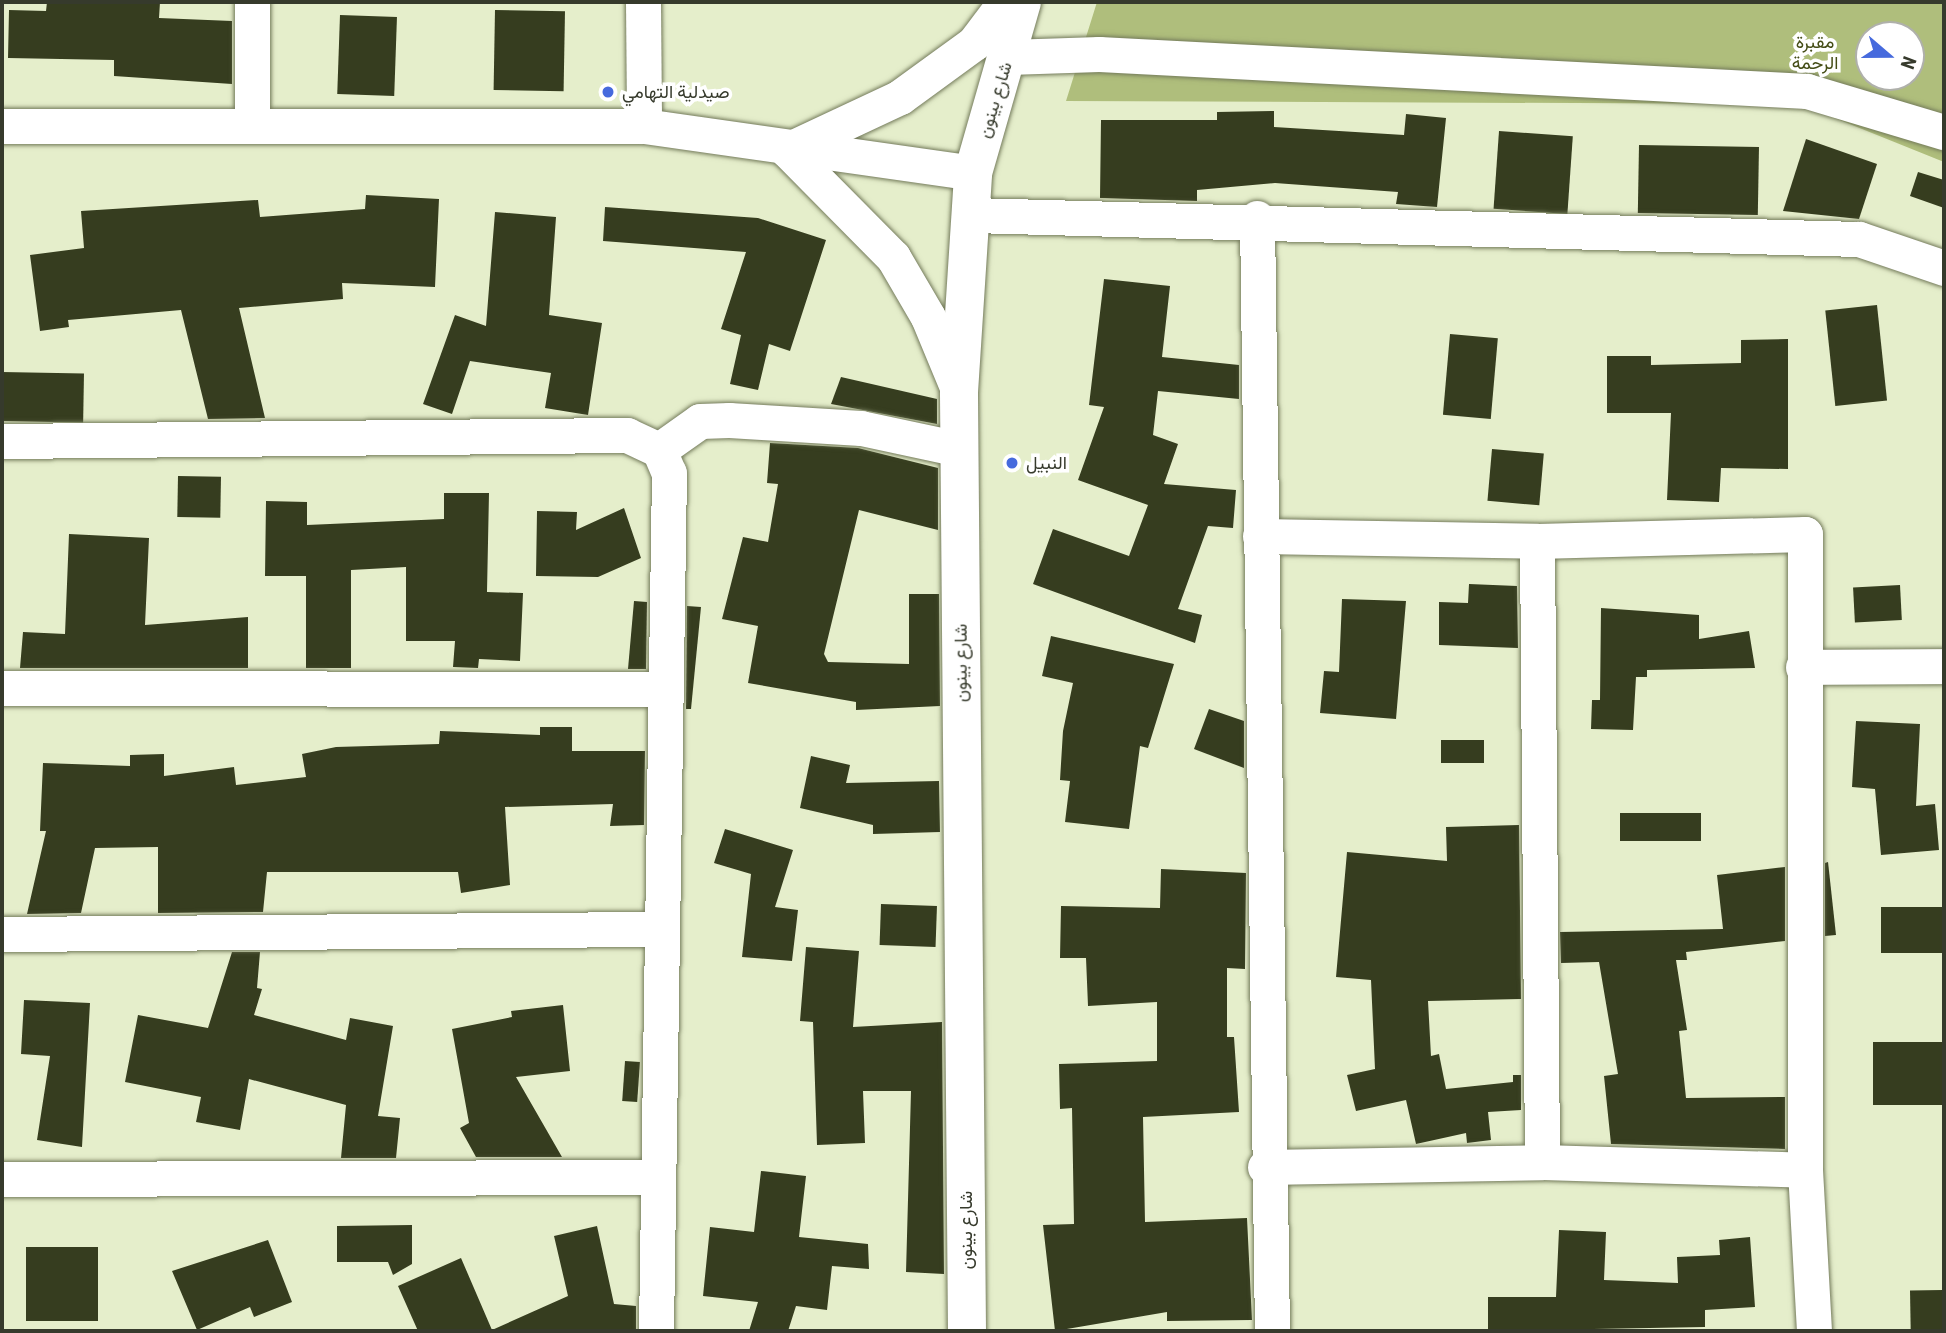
<!DOCTYPE html>
<meta charset="utf-8">
<style>
body{margin:0}
#map{position:relative;width:1946px;height:1333px;overflow:hidden;background:#e5eecb;font-family:"Roboto Condensed",Vazirmatn,sans-serif}
div>[style]{position:absolute}
[style*='--x']{left:calc(var(--x)*1px);top:calc(var(--y)*1px);width:calc(var(--w)*1px);rotate:calc(var(--a)*1deg)}
.green>*{inset:0;background:#afbe7c}
.building>*{inset:0;background:#363d1f;transform-origin:0 0}
.roads{filter:drop-shadow(0 0 2px #747b5b) drop-shadow(0 0 2px #747b5b)}
.street>*{height:35px;margin:-17.5px;padding:0 17.5px;transform-origin:17.5px;border-radius:17.5px;background:#fff}
.secondary>*{height:38px;margin:-19px;padding:0 19px;transform-origin:19px;border-radius:19px;background:#fff}
.dots>*{width:19px;height:19px;translate:-50% -50%;box-sizing:border-box;border:4px solid #fff;border-radius:50%}
span{translate:-50% -50%;white-space:nowrap;text-align:center;line-height:1.15;-webkit-text-stroke:7px #fff;paint-order:stroke}
.park-label{font-size:18px;color:#444d16}
.poi-label{font-size:18px;color:#363a2c}
.left{translate:0 -50%;text-align:left}
.street-label{font-size:18px;color:#363a2c}
.frame{position:absolute;inset:0;border:4px solid #363a2c;pointer-events:none}
.north{position:absolute;left:1855px;top:21px;width:70px;height:70px;box-sizing:border-box;background:#fff;border:2px solid #afb0ab;border-radius:50%;rotate:110deg;font-size:19px;font-weight:700;line-height:28px;text-align:center;color:#363a2c}
.north::after{content:'';display:block;margin:auto;width:24px;height:32px;background:#466add;clip-path:polygon(50% 0,100% 100%,50% 72%,0 100%)}
</style>
<div id="map">
<div class="green">
<i style="clip-path:polygon(evenodd,1097px 2px,1944px 2px,1944px 162px,1800px 104px,1066px 101px,1097px 2px,1869px 35px,1911px 35px,1911px 77px,1869px 77px,1869px 35px)"></i>
</div>
<div class="building">
<i style="clip-path:polygon(47px 2px,160px 2px,159px 18px,232px 21px,232px 84px,114px 76px,114px 60px,8px 58px,9px 10px,46px 11px)"></i>
<i style="left:495px;top:10px;width:70px;height:80px;rotate:1deg"></i>
<i style="left:340px;top:15px;width:57px;height:79px;rotate:2deg"></i>
<i style="clip-path:polygon(1274px 111px,1274px 127px,1404px 135px,1406px 114px,1446px 118px,1437px 207px,1396px 204px,1398px 192px,1275px 183px,1197px 190px,1197px 201px,1100px 198px,1101px 120px,1217px 120px,1217px 112px)"></i>
<i style="left:1499px;top:131px;width:74px;height:78px;rotate:4deg"></i>
<i style="clip-path:polygon(1806px 139px,1877px 164px,1859px 219px,1783px 211px)"></i>
<i style="left:1639px;top:145px;width:120px;height:68px;rotate:1deg"></i>
<i style="clip-path:polygon(1918px 172px,1944px 180px,1944px 208px,1910px 196px)"></i>
<i style="clip-path:polygon(366px 195px,439px 199px,435px 287px,342px 283px,343px 299px,239px 308px,265px 418px,208px 419px,181px 310px,68px 320px,69px 327px,40px 331px,30px 255px,84px 248px,81px 211px,258px 200px,260px 217px,365px 209px)"></i>
<i style="clip-path:polygon(605px 207px,758px 218px,826px 240px,790px 351px,769px 344px,758px 390px,730px 384px,741px 335px,721px 329px,746px 252px,603px 241px)"></i>
<i style="clip-path:polygon(495px 212px,556px 217px,549px 315px,602px 323px,588px 415px,545px 408px,551px 373px,470px 361px,452px 414px,423px 404px,455px 315px,486px 326px)"></i>
<i style="clip-path:polygon(1104px 279px,1170px 286px,1162px 357px,1239px 365px,1239px 399px,1158px 391px,1153px 435px,1178px 444px,1164px 484px,1236px 490px,1233px 528px,1208px 526px,1178px 609px,1202px 615px,1195px 643px,1033px 584px,1053px 529px,1129px 556px,1148px 505px,1078px 480px,1104px 407px,1089px 405px)"></i>
<i style="left:1877px;top:305px;width:96px;height:52px;rotate:84deg"></i>
<i style="left:1450px;top:334px;width:48px;height:81px;rotate:5deg"></i>
<i style="clip-path:polygon(1788px 339px,1788px 469px,1721px 468px,1719px 502px,1667px 500px,1671px 413px,1607px 413px,1607px 356px,1651px 356px,1651px 365px,1741px 363px,1741px 340px)"></i>
<i style="left:2px;top:372px;width:82px;height:49px;rotate:1deg"></i>
<i style="clip-path:polygon(841px 377px,937px 399px,937px 424px,831px 404px)"></i>
<i style="clip-path:polygon(770px 443px,858px 448px,938px 468px,938px 530px,859px 510px,824px 654px,828px 662px,909px 664px,909px 594px,939px 594px,940px 706px,856px 710px,856px 702px,748px 683px,758px 626px,722px 619px,743px 537px,768px 542px,778px 484px,767px 483px)"></i>
<i style="left:1492px;top:449px;width:52px;height:52px;rotate:5deg"></i>
<i style="left:178px;top:476px;width:43px;height:41px;rotate:1deg"></i>
<i style="clip-path:polygon(444px 493px,489px 493px,487px 592px,523px 593px,520px 661px,479px 659px,478px 668px,453px 667px,455px 641px,406px 641px,406px 567px,351px 570px,351px 668px,306px 668px,306px 576px,265px 576px,266px 501px,307px 502px,307px 525px,444px 519px)"></i>
<i style="clip-path:polygon(624px 508px,641px 558px,598px 577px,536px 576px,537px 511px,577px 512px,576px 530px)"></i>
<i style="clip-path:polygon(69px 534px,149px 538px,145px 625px,248px 617px,248px 668px,20px 668px,23px 632px,65px 634px)"></i>
<i style="clip-path:polygon(1469px 584px,1517px 586px,1518px 648px,1439px 645px,1439px 602px,1468px 603px)"></i>
<i style="left:1900px;top:585px;width:35px;height:47px;rotate:87deg"></i>
<i style="clip-path:polygon(1342px 599px,1406px 601px,1396px 719px,1320px 713px,1324px 671px,1339px 672px)"></i>
<i style="clip-path:polygon(634px 601px,647px 602px,646px 669px,628px 669px)"></i>
<i style="clip-path:polygon(687px 606px,701px 607px,691px 709px,686px 709px)"></i>
<i style="clip-path:polygon(1601px 608px,1699px 615px,1699px 639px,1749px 631px,1755px 668px,1647px 670px,1647px 677px,1636px 677px,1633px 730px,1591px 729px,1592px 700px,1600px 700px)"></i>
<i style="clip-path:polygon(1051px 636px,1174px 664px,1148px 748px,1140px 746px,1129px 829px,1065px 822px,1070px 781px,1060px 780px,1063px 731px,1073px 683px,1042px 676px)"></i>
<i style="clip-path:polygon(1209px 709px,1244px 721px,1244px 768px,1194px 749px)"></i>
<i style="clip-path:polygon(1856px 721px,1920px 724px,1916px 806px,1935px 804px,1939px 850px,1881px 855px,1875px 789px,1852px 787px)"></i>
<i style="clip-path:polygon(540px 727px,572px 727px,572px 751px,645px 751px,644px 825px,610px 826px,613px 804px,505px 807px,510px 885px,461px 893px,458px 872px,267px 872px,263px 912px,158px 913px,158px 847px,95px 848px,81px 913px,27px 914px,46px 831px,40px 831px,43px 763px,130px 766px,130px 755px,164px 754px,164px 776px,234px 767px,236px 785px,306px 777px,302px 754px,336px 747px,439px 744px,440px 731px,540px 735px)"></i>
<i style="left:1484px;top:740px;width:23px;height:43px;rotate:90deg"></i>
<i style="clip-path:polygon(811px 756px,850px 765px,846px 783px,939px 781px,940px 832px,873px 834px,873px 825px,800px 808px)"></i>
<i style="left:1701px;top:813px;width:28px;height:81px;rotate:90deg"></i>
<i style="clip-path:polygon(1519px 825px,1521px 999px,1428px 1001px,1431px 1056px,1439px 1054px,1446px 1089px,1513px 1082px,1513px 1075px,1521px 1075px,1521px 1110px,1488px 1112px,1491px 1140px,1467px 1143px,1466px 1133px,1416px 1144px,1406px 1100px,1356px 1111px,1347px 1075px,1375px 1069px,1371px 980px,1336px 977px,1347px 852px,1447px 861px,1446px 827px)"></i>
<i style="clip-path:polygon(725px 829px,793px 850px,775px 907px,798px 910px,792px 961px,742px 957px,751px 874px,714px 863px)"></i>
<i style="clip-path:polygon(1828px 862px,1836px 935px,1825px 936px,1825px 863px)"></i>
<i style="clip-path:polygon(1785px 867px,1785px 941px,1686px 952px,1687px 960px,1676px 960px,1687px 1030px,1679px 1031px,1686px 1098px,1785px 1097px,1785px 1149px,1611px 1144px,1604px 1076px,1618px 1074px,1599px 962px,1561px 963px,1560px 932px,1723px 929px,1717px 875px)"></i>
<i style="clip-path:polygon(1161px 869px,1246px 873px,1245px 969px,1227px 968px,1227px 1037px,1234px 1037px,1239px 1112px,1143px 1117px,1145px 1222px,1247px 1218px,1252px 1320px,1167px 1321px,1167px 1312px,1055px 1331px,1043px 1225px,1074px 1224px,1072px 1108px,1060px 1109px,1059px 1064px,1157px 1061px,1157px 1002px,1088px 1006px,1086px 958px,1060px 958px,1061px 906px,1160px 908px)"></i>
<i style="left:881px;top:904px;width:56px;height:41px;rotate:2deg"></i>
<i style="left:1944px;top:907px;width:46px;height:63px;rotate:90deg"></i>
<i style="clip-path:polygon(806px 947px,859px 951px,853px 1027px,942px 1022px,944px 1274px,906px 1272px,911px 1091px,863px 1091px,865px 1143px,817px 1145px,813px 1022px,800px 1021px)"></i>
<i style="clip-path:polygon(232px 952px,260px 952px,257px 988px,262px 989px,254px 1015px,346px 1040px,350px 1018px,393px 1026px,378px 1116px,400px 1118px,396px 1158px,341px 1158px,346px 1105px,249px 1079px,240px 1130px,196px 1122px,201px 1097px,125px 1082px,138px 1015px,208px 1028px)"></i>
<i style="clip-path:polygon(24px 1000px,90px 1003px,82px 1147px,37px 1140px,50px 1056px,21px 1054px)"></i>
<i style="clip-path:polygon(563px 1005px,570px 1071px,516px 1077px,562px 1157px,476px 1157px,460px 1128px,469px 1123px,452px 1029px,512px 1017px,511px 1011px)"></i>
<i style="left:1944px;top:1042px;width:63px;height:71px;rotate:90deg"></i>
<i style="left:625px;top:1061px;width:15px;height:40px;rotate:4deg"></i>
<i style="clip-path:polygon(761px 1171px,806px 1176px,799px 1237px,868px 1244px,869px 1269px,832px 1266px,827px 1310px,796px 1306px,788px 1331px,749px 1331px,758px 1302px,703px 1296px,710px 1227px,754px 1232px)"></i>
<i style="clip-path:polygon(412px 1225px,412px 1264px,393px 1275px,388px 1262px,337px 1262px,337px 1226px)"></i>
<i style="clip-path:polygon(597px 1226px,614px 1304px,636px 1306px,636px 1331px,418px 1331px,398px 1286px,461px 1258px,492px 1330px,568px 1296px,554px 1236px)"></i>
<i style="clip-path:polygon(1559px 1230px,1606px 1232px,1604px 1280px,1678px 1283px,1677px 1257px,1720px 1255px,1719px 1240px,1750px 1237px,1755px 1307px,1705px 1310px,1705px 1327px,1488px 1331px,1488px 1297px,1556px 1297px)"></i>
<i style="clip-path:polygon(268px 1240px,292px 1302px,254px 1317px,250px 1307px,197px 1330px,172px 1271px)"></i>
<i style="left:26px;top:1247px;width:72px;height:74px"></i>
<i style="left:1943px;top:1290px;width:41px;height:33px;rotate:89deg"></i>
</div>
<div class="roads">
<div class="street">
<i style="--x:643;--y:2;--w:124;--a:89.5"></i>
<i style="--x:1008;--y:57;--w:91;--a:-1.9"></i>
<i style="--x:1099;--y:54;--w:709;--a:2.99"></i>
<i style="--x:1807;--y:91;--w:143;--a:16.7"></i>
<i style="--x:252;--y:122;--w:120;--a:-90"></i>
<i style="--x:2;--y:126;--w:642;--a:0"></i>
<i style="--x:644;--y:126;--w:332;--a:8.1"></i>
<i style="--x:787;--y:150;--w:151;--a:45.3"></i>
<i style="--x:893;--y:257;--w:69;--a:59.7"></i>
<i style="--x:928;--y:317;--w:81;--a:67.5"></i>
<i style="--x:787;--y:150;--w:125;--a:-25.1"></i>
<i style="--x:900;--y:97;--w:92;--a:-36.1"></i>
<i style="--x:974;--y:43;--w:51;--a:-52.9"></i>
<i style="--x:972;--y:215;--w:887;--a:1.55"></i>
<i style="--x:1859;--y:239;--w:90;--a:18.8"></i>
<i style="--x:1257;--y:218;--w:1113;--a:89.23"></i>
<i style="--x:2;--y:441;--w:625;--a:-0.55"></i>
<i style="--x:627;--y:435;--w:35;--a:25"></i>
<i style="--x:659;--y:450;--w:25;--a:67"></i>
<i style="--x:669;--y:473;--w:858;--a:90.87"></i>
<i style="--x:659;--y:450;--w:50;--a:-35.3"></i>
<i style="--x:700;--y:421;--w:29;--a:-2"></i>
<i style="--x:729;--y:420;--w:132;--a:3.5"></i>
<i style="--x:861;--y:428;--w:100;--a:12.1"></i>
<i style="--x:1260;--y:536;--w:277;--a:1"></i>
<i style="--x:1537;--y:541;--w:268;--a:-1.5"></i>
<i style="--x:1805;--y:534;--w:636;--a:90"></i>
<i style="--x:1805;--y:1170;--w:161;--a:86.8"></i>
<i style="--x:1537;--y:541;--w:621;--a:89.54"></i>
<i style="--x:1803;--y:667;--w:141;--a:-0.4"></i>
<i style="--x:2;--y:688;--w:660;--a:0.09"></i>
<i style="--x:2;--y:934;--w:656;--a:-0.44"></i>
<i style="--x:1265;--y:1167;--w:277;--a:-1"></i>
<i style="--x:1542;--y:1162;--w:263;--a:1.7"></i>
<i style="--x:2;--y:1179;--w:653;--a:-0.18"></i>
</div>
<div class="secondary">
<i style="--x:967;--y:1331;--w:939;--a:-90.49"></i>
<i style="--x:959;--y:392;--w:219;--a:-86.3"></i>
<i style="--x:973;--y:173;--w:178;--a:-74"></i>
</div>
</div>
<div class="dots">
<i style="left:608px;top:92px;background:#466add"></i>
<i style="left:1012px;top:463px;background:#466add"></i>
</div>
<div class="park-label">
<span style="left:1815px;top:53px">مقبرة<br>الرحمة</span>
</div>
<div class="poi-label">
<span class="left" style="left:622px;top:92px">صيدلية التهامي</span>
<span class="left" style="left:1026px;top:463px">النبيل</span>
</div>
<div class="street-label">
<span style="left:995px;top:100px;rotate:-73deg">شارع بينون</span>
<span style="left:961px;top:663px;rotate:-90deg">شارع بينون</span>
<span style="left:966px;top:1230px;rotate:-90deg">شارع بينون</span>
</div>
<div class="frame"></div>
<div class="north">N</div>
</div>
